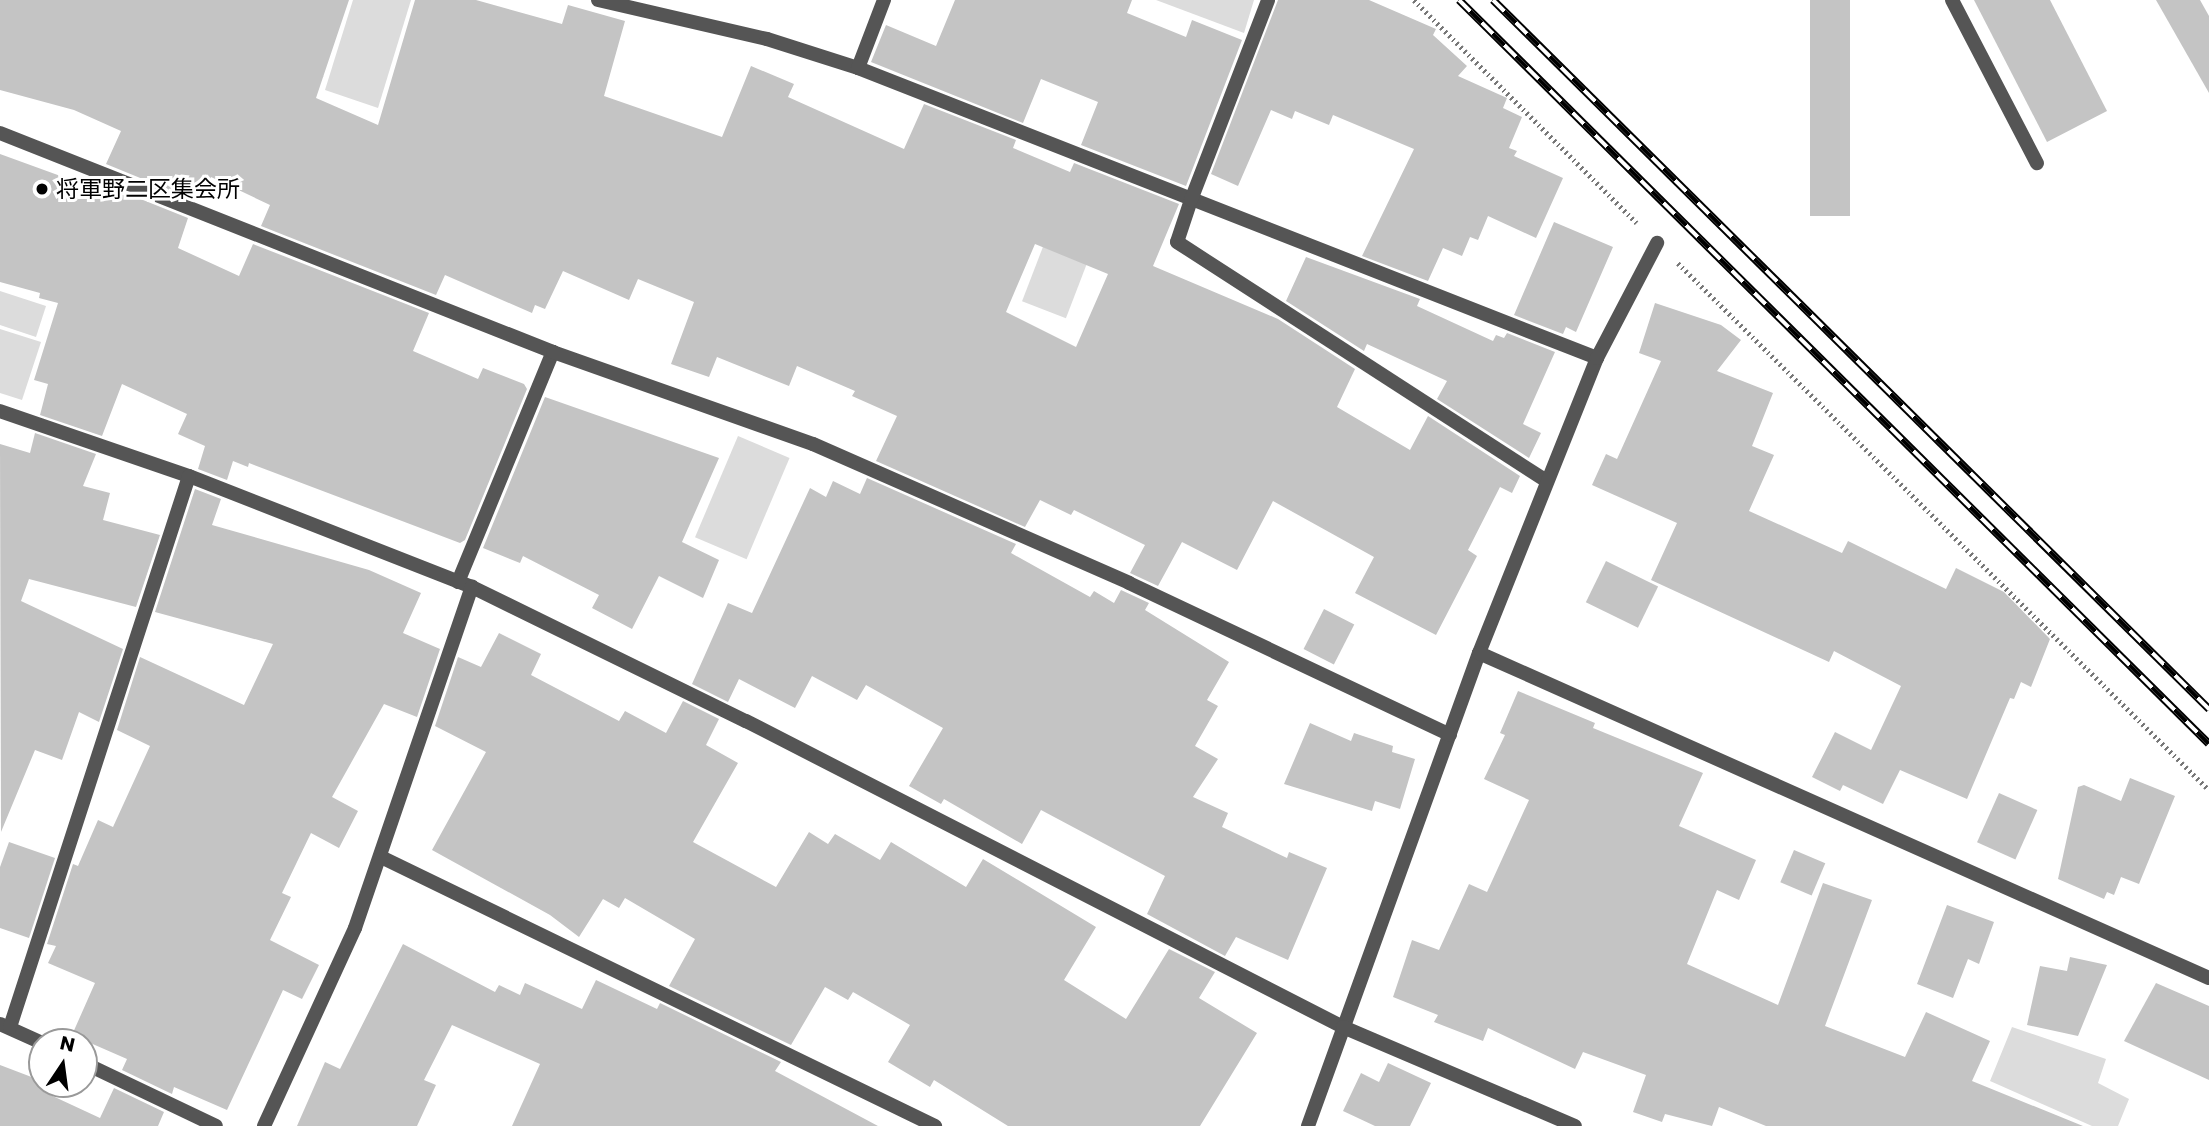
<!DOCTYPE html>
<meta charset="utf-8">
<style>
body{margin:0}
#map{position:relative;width:2209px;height:1126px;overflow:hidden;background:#fff;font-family:Poppins,"Noto Sans JP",sans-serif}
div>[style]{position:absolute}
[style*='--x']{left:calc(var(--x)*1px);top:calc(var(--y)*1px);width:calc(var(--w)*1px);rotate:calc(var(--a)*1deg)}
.green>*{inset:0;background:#dcdcdc;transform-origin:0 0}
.building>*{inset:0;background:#c4c4c4;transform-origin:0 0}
.path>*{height:4.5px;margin-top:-2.25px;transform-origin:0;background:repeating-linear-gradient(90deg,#777 0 2px,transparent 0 5.5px)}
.lane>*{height:14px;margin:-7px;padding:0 7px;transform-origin:7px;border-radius:7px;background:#555}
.street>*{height:14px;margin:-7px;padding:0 7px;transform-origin:7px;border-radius:7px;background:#555}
.rail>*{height:8px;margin-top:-4px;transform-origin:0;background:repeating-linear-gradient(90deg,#fff 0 16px,#000 0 32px);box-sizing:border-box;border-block:2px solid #000}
.dots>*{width:19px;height:19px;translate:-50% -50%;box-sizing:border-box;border:4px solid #fff;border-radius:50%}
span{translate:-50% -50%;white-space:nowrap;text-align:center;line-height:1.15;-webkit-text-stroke:6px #fff;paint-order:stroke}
.poi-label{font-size:23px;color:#000}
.left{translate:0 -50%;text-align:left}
.north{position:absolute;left:28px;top:1028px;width:70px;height:70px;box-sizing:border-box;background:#fff;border:2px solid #999;border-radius:50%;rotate:13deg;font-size:19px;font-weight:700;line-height:28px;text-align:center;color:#000}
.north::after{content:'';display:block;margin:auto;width:24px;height:32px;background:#000;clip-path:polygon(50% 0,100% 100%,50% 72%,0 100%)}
</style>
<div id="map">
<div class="green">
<i style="clip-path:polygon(353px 0,411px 0,378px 108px,325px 90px)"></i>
<i style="clip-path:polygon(1156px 0,1254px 0,1244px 33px)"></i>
<i style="left:1074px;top:166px;width:47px;height:145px;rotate:21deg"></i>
<i style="clip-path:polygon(0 291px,46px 306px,36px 337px,0 325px)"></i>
<i style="clip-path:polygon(0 329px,41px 342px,22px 400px,0 393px)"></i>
<i style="left:738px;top:436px;width:56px;height:110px;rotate:23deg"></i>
<i style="clip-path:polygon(2012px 1027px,2106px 1059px,2098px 1083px,2129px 1099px,2118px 1126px,2092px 1126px,1990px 1081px)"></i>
</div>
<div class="building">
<i style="clip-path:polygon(evenodd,0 0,349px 0,316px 98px,378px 125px,415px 0,476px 0,562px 24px,568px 5px,625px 21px,604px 96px,722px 137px,751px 66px,794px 84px,788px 97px,904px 149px,924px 104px,1016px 140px,1013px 148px,1070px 172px,1074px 163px,1179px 204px,1153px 266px,1278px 319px,1355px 369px,1337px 407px,1410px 450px,1428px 416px,1520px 476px,1512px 493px,1500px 487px,1468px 550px,1477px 556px,1436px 635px,1355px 593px,1374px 557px,1273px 501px,1237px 570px,1182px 542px,1158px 586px,1130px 573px,1145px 545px,1074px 510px,1071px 515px,1040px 500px,1025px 527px,876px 461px,897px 416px,852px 396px,855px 391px,797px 366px,789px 386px,717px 357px,709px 377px,671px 364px,694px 302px,638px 279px,629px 300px,563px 271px,545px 309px,535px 305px,532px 313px,445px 275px,436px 295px,261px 226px,270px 205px,211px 177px,208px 184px,201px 181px,194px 200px,106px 164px,121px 131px,74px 110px,0 90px,0 0,1035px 244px,1108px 274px,1076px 347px,1006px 312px,1035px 244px)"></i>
<i style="clip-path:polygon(955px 0,1132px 0,1127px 13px,1186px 37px,1192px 20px,1242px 40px,1186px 186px,1081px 145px,1098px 102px,1041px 79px,1023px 123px,871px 62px,886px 25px,936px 46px)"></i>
<i style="clip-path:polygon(1278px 0,1369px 0,1436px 29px,1433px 35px,1467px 66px,1458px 76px,1507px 98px,1503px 108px,1522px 117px,1509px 148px,1517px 151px,1514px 156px,1563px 178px,1536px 238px,1488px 216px,1478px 240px,1470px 237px,1462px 256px,1443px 248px,1428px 281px,1362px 256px,1414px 149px,1333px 115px,1329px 125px,1295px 111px,1292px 119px,1271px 110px,1238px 186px,1211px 174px)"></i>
<i style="left:1810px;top:0;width:40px;height:216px"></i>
<i style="clip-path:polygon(1974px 0,2050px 0,2107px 111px,2047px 142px)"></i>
<i style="clip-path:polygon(2156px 0,2200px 0,2209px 16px,2209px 93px)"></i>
<i style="clip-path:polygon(0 154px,88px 186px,98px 182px,188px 218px,178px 248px,239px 276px,253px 244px,429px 313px,413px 351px,478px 379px,483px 368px,524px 384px,527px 389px,465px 540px,460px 543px,249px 463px,248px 467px,233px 461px,227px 480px,198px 469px,205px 446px,178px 434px,187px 414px,122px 384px,102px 436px,40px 415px,48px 384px,34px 380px,58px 303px,39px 298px,40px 293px,0 282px)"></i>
<i style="clip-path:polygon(1554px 222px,1613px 247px,1576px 332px,1566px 327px,1563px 334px,1514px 315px)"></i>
<i style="clip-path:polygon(1306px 257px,1420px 299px,1417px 306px,1493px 341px,1496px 335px,1504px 338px,1507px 333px,1555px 352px,1523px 424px,1541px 433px,1529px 458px,1437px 399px,1447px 381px,1367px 344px,1364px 351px,1286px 301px)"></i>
<i style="clip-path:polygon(1655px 303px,1721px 325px,1741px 340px,1717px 371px,1773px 393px,1752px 446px,1774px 455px,1749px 511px,1842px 553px,1848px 541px,1946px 589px,1956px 568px,2004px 592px,2050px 639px,2031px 687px,2021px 682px,2014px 699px,2010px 698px,1967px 799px,1900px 770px,1883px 804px,1843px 785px,1840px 791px,1812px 777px,1835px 732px,1871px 750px,1901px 686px,1834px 651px,1829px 662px,1651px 580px,1677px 523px,1592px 485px,1606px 454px,1617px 459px,1661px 361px,1639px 353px)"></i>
<i style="clip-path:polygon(545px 397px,719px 458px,682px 542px,719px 560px,703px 598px,659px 576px,632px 629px,592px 608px,599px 595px,523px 556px,520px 563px,483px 548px)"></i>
<i style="clip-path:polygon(35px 433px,96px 454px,83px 486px,110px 493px,103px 520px,160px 535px,136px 607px,29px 579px,21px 601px,123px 649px,99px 722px,79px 712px,62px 760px,35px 750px,1px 832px,0 444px,30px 453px)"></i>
<i style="clip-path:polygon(867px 478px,1016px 544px,1011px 553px,1090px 597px,1094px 591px,1114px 603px,1121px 590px,1149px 603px,1145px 610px,1229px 662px,1207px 700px,1218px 706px,1195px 746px,1218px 759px,1193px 797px,1228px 813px,1222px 827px,1287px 858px,1289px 852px,1327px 868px,1288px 960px,1236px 937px,1225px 956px,1147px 914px,1165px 876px,1041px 810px,1022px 844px,944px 799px,941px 804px,909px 786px,943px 728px,866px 685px,857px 700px,812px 676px,795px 708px,739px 679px,728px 702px,692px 684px,728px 603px,752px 613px,810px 488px,826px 497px,833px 481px,860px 494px)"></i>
<i style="clip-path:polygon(195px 489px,221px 499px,212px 525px,369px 570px,421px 593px,403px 633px,440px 649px,417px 717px,384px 704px,332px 797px,358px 811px,339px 848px,311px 833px,282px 893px,291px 897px,270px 940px,319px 965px,302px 999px,283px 990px,227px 1110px,174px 1087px,172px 1094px,122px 1070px,127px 1059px,72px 1035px,95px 983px,48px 963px,56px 946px,47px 944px,73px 864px,78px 866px,98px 820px,113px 827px,150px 746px,117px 730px,140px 657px,244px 705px,273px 644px,155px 612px)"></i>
<i style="left:1606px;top:561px;width:58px;height:46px;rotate:26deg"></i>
<i style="left:1324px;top:609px;width:34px;height:45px;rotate:27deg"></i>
<i style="clip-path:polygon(499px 633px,541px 654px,531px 675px,619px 721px,625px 711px,666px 733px,683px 701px,719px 719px,706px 745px,738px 763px,693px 842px,776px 887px,809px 832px,828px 844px,835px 834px,880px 860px,891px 842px,966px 887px,983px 859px,1096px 927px,1064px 980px,1126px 1019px,1169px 949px,1215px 972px,1199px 998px,1257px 1033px,1200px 1126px,1008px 1126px,934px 1080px,930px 1087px,888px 1062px,910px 1025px,853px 992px,848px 1000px,825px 987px,791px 1045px,669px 986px,695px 939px,625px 898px,619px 908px,603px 899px,579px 937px,550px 915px,432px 850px,486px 752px,435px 726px,458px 657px,481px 667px)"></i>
<i style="clip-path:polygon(1518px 691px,1595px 723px,1593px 728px,1703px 773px,1679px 826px,1756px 860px,1739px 900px,1717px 890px,1687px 964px,1778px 1005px,1823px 883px,1872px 900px,1825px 1026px,1905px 1057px,1926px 1012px,1990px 1041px,1972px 1081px,2083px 1126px,1766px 1126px,1719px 1107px,1712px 1126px,1665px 1114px,1662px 1122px,1633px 1112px,1646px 1075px,1583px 1052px,1575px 1069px,1488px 1028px,1483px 1041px,1434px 1022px,1438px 1015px,1393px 997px,1412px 940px,1439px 950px,1469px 884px,1487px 892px,1529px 800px,1484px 779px,1505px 735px,1500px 733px)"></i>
<i style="clip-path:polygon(1310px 723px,1351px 741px,1354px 733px,1393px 746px,1392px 752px,1415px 759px,1400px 809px,1375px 801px,1372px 811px,1284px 784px)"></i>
<i style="clip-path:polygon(2130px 778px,2175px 796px,2139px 884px,2121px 877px,2114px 895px,2107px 892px,2104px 899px,2058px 879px,2078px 787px,2084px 785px,2121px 801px)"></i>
<i style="left:1999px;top:793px;width:42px;height:54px;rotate:24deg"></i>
<i style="clip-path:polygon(9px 842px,55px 858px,29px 938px,0 928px,0 867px)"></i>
<i style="left:1794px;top:850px;width:34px;height:35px;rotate:23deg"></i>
<i style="clip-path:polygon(1947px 905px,1994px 922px,1979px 964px,1968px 959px,1953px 998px,1917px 984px)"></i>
<i style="clip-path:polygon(403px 944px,495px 992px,499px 985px,520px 995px,525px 983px,582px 1009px,596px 980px,657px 1009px,660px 1003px,781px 1062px,775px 1071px,878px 1126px,512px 1126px,540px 1064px,452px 1025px,424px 1080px,436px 1085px,417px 1126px,297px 1126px,325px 1062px,340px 1069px)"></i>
<i style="clip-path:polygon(2070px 957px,2107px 965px,2078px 1036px,2027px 1025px,2040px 966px,2067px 971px)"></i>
<i style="clip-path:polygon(2156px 983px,2209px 1006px,2209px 1080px,2124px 1041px)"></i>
<i style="clip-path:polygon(1388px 1063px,1431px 1083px,1410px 1126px,1375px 1126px,1343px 1111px,1361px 1073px,1379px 1082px)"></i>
<i style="clip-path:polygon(0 1065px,42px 1081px,47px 1084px,44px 1092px,100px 1118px,114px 1088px,164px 1112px,158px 1126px,0 1126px)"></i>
</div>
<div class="path">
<i style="--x:1414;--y:0;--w:315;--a:45"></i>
<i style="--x:1678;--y:263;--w:748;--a:44.78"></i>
</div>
<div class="lane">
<i style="--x:1952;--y:0;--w:184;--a:62.5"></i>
<i style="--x:1191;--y:200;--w:44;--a:108.4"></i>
<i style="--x:1177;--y:242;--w:440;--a:32.9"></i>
<i style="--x:458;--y:582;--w:249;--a:-67.6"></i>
</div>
<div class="street">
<i style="--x:598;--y:0;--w:173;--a:13"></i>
<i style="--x:767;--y:39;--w:96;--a:17.7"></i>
<i style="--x:858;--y:68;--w:794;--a:21.43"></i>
<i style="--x:1597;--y:358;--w:318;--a:111.8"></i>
<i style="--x:1479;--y:653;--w:503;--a:109.88"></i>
<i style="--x:858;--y:68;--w:73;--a:-69.1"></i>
<i style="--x:0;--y:133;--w:595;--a:21.6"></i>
<i style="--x:553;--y:352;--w:276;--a:19.5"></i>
<i style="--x:813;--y:444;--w:345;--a:23.7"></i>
<i style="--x:1129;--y:583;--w:355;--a:25.3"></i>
<i style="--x:1191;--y:200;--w:214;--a:-68.9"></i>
<i style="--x:1597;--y:358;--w:130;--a:-62.4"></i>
<i style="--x:0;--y:411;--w:200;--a:19"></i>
<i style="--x:189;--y:476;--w:304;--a:21.4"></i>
<i style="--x:472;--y:587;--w:305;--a:26.1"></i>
<i style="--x:746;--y:721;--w:671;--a:27.14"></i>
<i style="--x:1343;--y:1027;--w:252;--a:23.1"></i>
<i style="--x:1479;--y:653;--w:799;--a:24"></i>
<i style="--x:381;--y:857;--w:616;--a:25.9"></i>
<i style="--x:0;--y:1024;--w:46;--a:24.3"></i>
<i style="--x:10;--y:1027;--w:579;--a:-72"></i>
<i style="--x:84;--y:1063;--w:146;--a:25.5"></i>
<i style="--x:264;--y:1126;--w:218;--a:-65.3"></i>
<i style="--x:355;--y:928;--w:361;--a:-71.1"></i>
</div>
<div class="rail">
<i style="--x:1459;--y:0;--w:1056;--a:44.77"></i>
<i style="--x:1493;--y:0;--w:1008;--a:44.72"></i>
</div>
<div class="dots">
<i style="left:42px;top:189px;background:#000"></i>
</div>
<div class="poi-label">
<span class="left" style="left:56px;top:189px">将軍野二区集会所</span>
</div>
<div class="north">N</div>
</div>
